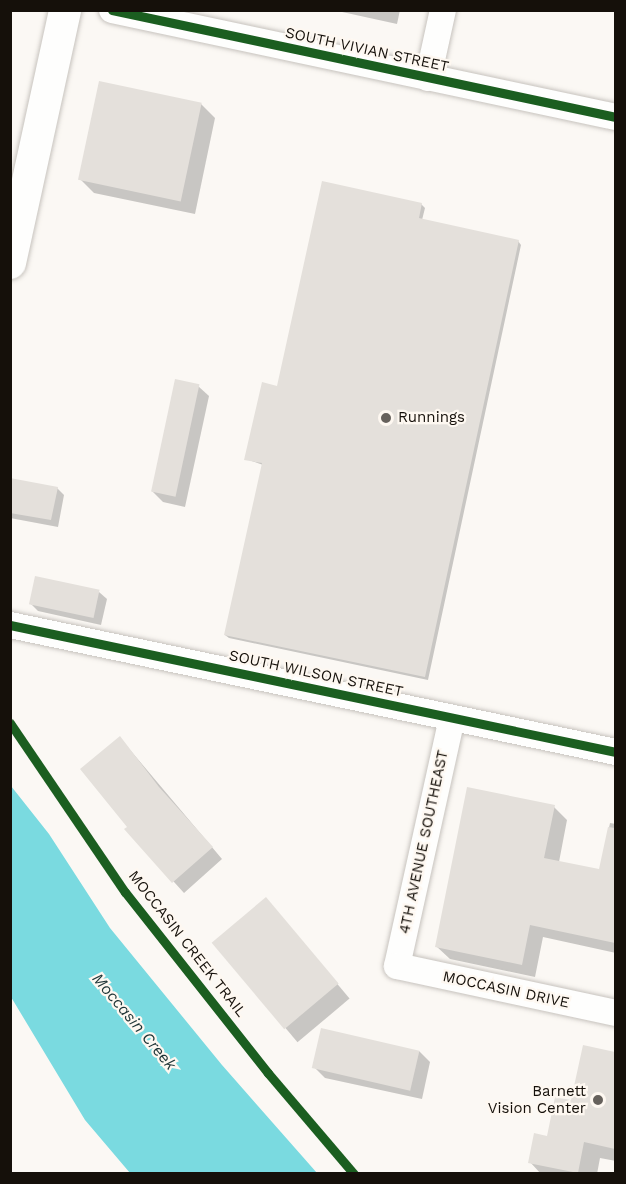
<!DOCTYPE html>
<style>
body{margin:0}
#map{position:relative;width:626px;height:1184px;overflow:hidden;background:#fbf8f4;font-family:"Work Sans",sans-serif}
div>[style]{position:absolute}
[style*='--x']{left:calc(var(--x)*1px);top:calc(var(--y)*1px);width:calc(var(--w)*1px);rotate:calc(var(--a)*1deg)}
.water>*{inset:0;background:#7adae0}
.shadow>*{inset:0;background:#0003;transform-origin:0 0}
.building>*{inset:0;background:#e4e0db;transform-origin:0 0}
.roads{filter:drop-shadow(0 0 2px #c7c3be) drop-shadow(0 0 2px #c7c3be)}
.minor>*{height:26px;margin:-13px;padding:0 13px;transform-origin:13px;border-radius:13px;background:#fefefd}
.tertiary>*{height:32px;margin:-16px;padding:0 16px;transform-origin:16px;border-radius:16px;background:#fefefd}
.cycleway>*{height:9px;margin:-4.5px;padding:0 4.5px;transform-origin:4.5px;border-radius:4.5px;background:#1b5e20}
.dots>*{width:16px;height:16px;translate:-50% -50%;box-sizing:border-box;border:3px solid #fef8f1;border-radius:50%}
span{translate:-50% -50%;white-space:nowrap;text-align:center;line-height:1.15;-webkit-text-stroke:4.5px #fef8f1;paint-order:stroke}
.street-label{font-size:15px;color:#15100a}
.poi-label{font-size:15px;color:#15100a}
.left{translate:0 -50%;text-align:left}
.right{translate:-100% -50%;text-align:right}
.water-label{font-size:16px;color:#1d3436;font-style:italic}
.frame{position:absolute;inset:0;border:12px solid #15100a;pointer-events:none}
</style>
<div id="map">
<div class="water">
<i style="clip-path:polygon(11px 786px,49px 834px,110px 928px,222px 1065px,317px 1173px,130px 1173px,85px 1120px,11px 997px)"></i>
</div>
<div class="shadow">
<i style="clip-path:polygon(333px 10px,400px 10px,397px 24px)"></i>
<i style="clip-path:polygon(201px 104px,215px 118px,195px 214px,94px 193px,80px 179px)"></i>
<i style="clip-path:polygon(421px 204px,425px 208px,422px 220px,518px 241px,521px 245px,428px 680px,229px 638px,225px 635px,263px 465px,246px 459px,279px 388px)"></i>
<i style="clip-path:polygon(198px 386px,209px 396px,185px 507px,163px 502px,152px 491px)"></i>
<i style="clip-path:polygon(10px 480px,57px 488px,64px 495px,58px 527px,10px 518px)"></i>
<i style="clip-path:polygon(99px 592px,107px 599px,101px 625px,38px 611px,31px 604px)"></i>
<i style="clip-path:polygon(120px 738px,222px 859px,184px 893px,126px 829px,129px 827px)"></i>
<i style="clip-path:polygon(554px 807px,567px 820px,559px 862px,600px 871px,610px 823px,616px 824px,616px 953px,543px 937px,535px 977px,450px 959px,436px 946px)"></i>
<i style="left:266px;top:899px;width:130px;height:68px;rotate:50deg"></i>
<i style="clip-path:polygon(584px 1047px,616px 1054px,616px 1161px,600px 1158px,597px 1174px,541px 1174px,530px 1162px,572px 1102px)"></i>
<i style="clip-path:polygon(419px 1051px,430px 1062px,422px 1099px,325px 1078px,314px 1067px)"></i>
</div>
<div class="building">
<i style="left:99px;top:81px;width:105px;height:101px;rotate:12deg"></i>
<i style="clip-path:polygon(322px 181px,422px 203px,419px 218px,519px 240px,425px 677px,224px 635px,262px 463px,244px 460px,262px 382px,277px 386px)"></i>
<i style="left:175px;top:379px;width:25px;height:115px;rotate:12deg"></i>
<i style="clip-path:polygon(10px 478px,58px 487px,51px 520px,10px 513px)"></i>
<i style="left:35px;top:576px;width:66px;height:29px;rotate:12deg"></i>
<i style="clip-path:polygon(120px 736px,159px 787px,213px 847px,172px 883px,124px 829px,127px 827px,80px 769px)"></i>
<i style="clip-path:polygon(467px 787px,555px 805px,544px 858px,599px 869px,608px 827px,615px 828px,615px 943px,530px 925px,522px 965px,435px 947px)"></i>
<i style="left:266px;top:897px;width:113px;height:71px;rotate:50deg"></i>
<i style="left:321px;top:1028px;width:101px;height:41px;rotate:13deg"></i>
<i style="clip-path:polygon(583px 1045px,615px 1052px,615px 1149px,584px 1142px,578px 1173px,528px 1163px,534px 1133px,547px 1136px,555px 1097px,571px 1100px)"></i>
</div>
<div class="roads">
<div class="minor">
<i style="--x:112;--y:10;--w:515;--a:11.99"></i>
<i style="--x:428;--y:78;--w:70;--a:-77.6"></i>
<i style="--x:10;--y:625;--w:619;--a:11.84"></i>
<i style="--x:452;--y:718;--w:254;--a:102.5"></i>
<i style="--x:397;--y:966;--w:224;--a:12.1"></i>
</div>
<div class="tertiary">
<i style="--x:10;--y:263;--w:259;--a:-77.7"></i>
</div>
</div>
<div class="cycleway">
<i style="--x:112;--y:10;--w:515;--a:11.99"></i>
<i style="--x:10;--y:625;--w:619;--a:11.84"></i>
<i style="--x:10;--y:723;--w:204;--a:55.8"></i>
<i style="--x:125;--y:892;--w:231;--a:51.7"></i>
<i style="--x:268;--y:1073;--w:133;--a:49.6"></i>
</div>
<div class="dots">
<i style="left:386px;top:418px;background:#66615c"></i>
<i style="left:598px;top:1100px;background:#66615c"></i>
</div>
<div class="street-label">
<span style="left:367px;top:50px;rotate:12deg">SOUTH VIVIAN STREET</span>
<span style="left:316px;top:674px;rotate:12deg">SOUTH WILSON STREET</span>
<span style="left:424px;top:842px;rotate:-78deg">4TH AVENUE SOUTHEAST</span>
<span style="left:187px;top:944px;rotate:52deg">MOCCASIN CREEK TRAIL</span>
<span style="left:506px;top:990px;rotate:12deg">MOCCASIN DRIVE</span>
</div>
<div class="poi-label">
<span class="left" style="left:398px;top:418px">Runnings</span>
<span class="right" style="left:586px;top:1100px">Barnett<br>Vision Center</span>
</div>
<div class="water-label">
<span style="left:134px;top:1022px;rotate:50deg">Moccasin Creek</span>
</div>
<div class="frame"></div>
</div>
